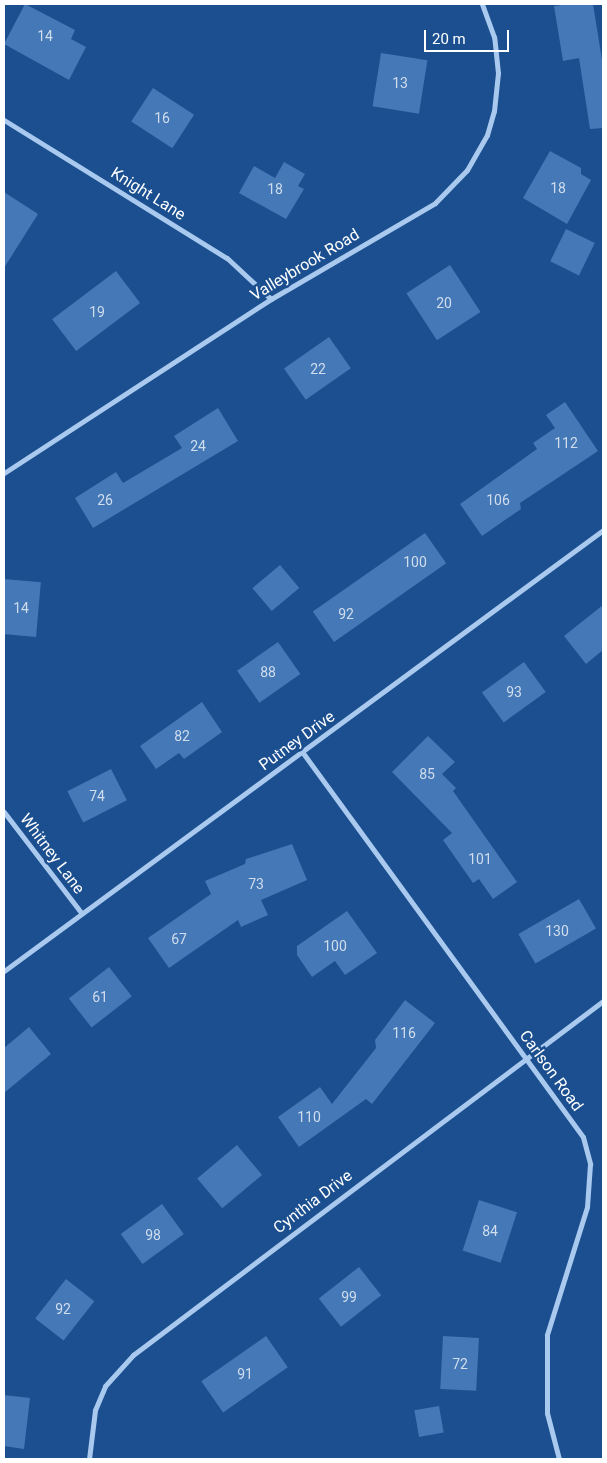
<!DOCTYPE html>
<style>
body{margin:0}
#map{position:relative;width:607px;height:1463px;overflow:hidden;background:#1b4f8f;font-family:Roboto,sans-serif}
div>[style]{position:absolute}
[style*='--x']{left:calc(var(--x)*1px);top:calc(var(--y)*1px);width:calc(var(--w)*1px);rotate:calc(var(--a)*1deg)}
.building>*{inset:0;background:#4478b7;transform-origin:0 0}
.street>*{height:5px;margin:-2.5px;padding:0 2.5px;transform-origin:2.5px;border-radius:2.5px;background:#a9c9ee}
span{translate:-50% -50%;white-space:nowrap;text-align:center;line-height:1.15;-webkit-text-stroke:5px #1b4f8f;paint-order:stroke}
.number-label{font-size:14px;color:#d0dded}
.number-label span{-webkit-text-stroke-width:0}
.street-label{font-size:16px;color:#fff}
.frame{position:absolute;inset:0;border:5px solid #fff;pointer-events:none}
.scale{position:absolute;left:424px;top:30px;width:85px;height:22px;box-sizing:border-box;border:2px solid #fff;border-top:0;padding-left:6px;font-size:15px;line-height:18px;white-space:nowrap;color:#fff;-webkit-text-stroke:4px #1b4f8f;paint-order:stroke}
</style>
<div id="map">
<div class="building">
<i style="clip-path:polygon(25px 4px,75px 30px,71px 39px,86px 47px,69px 80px,4px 44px)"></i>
<i style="clip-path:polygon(570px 4px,593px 4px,603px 66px,603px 128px,590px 129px,579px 58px,563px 61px,554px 6px)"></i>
<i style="left:381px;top:53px;width:47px;height:54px;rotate:9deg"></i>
<i style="left:153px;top:88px;width:49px;height:40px;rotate:33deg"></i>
<i style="clip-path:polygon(550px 151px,581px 168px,581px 174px,591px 180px,567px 224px,523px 198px)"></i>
<i style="clip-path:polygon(284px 162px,305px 174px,298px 186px,304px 189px,286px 219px,239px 193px,254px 166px,275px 178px)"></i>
<i style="clip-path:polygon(4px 192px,38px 214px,4px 268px)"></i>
<i style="left:566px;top:229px;width:32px;height:36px;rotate:26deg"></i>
<i style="left:450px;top:265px;width:56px;height:52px;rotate:57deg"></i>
<i style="left:116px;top:271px;width:40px;height:80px;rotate:53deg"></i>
<i style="left:329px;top:337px;width:38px;height:55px;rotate:55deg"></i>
<i style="clip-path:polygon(565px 402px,598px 451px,520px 503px,521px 509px,482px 536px,460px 504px,537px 449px,533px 443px,555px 428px,546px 415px)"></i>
<i style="clip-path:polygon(218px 408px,238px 441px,93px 528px,75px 498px,116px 472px,123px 483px,182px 448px,174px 436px)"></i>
<i style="left:425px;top:533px;width:37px;height:137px;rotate:55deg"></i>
<i style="left:280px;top:565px;width:30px;height:36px;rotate:50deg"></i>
<i style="left:4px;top:579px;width:37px;height:55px;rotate:5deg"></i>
<i style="clip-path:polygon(603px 605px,603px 650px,586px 664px,564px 636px)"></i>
<i style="left:278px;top:642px;width:39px;height:50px;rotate:55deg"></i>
<i style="left:524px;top:662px;width:37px;height:52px;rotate:54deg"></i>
<i style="clip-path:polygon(202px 702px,222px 732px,184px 759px,179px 753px,156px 769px,140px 746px)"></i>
<i style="clip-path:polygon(428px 736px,455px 762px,442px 774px,456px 788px,453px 791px,517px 882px,493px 899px,479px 879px,473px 883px,443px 840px,452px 833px,392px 772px)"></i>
<i style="left:111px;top:769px;width:35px;height:49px;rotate:63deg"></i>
<i style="clip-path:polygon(292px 844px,307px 880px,261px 900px,268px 915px,241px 927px,238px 920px,169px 968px,148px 938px,211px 894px,205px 881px,245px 864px,246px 859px)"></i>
<i style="left:579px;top:899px;width:34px;height:70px;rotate:60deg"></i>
<i style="clip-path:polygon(347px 911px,377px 953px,345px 975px,335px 961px,312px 977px,297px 955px,297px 946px)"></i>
<i style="left:109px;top:967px;width:37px;height:51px;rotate:52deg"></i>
<i style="clip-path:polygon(405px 1000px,435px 1023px,372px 1104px,366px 1099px,299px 1147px,278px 1117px,320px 1087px,332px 1104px,376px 1048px,375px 1040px)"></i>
<i style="clip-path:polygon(29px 1027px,51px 1054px,4px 1093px,4px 1048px)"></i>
<i style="left:237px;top:1145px;width:39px;height:52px;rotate:50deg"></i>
<i style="left:479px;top:1200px;width:40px;height:53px;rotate:18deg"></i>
<i style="left:162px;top:1204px;width:37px;height:51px;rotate:54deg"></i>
<i style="left:359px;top:1267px;width:36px;height:51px;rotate:52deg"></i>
<i style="left:66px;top:1279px;width:36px;height:50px;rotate:38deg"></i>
<i style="left:266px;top:1336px;width:38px;height:79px;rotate:55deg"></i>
<i style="left:443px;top:1336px;width:36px;height:53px;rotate:3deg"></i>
<i style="clip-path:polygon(4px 1395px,30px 1398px,24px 1449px,4px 1446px)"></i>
<i style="left:439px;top:1406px;width:27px;height:25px;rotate:80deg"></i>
</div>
<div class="street">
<i style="--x:4;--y:120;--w:262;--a:31.8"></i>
<i style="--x:227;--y:258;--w:60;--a:43"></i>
<i style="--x:4;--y:473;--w:319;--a:-33.1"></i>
<i style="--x:271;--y:299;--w:190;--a:-30.3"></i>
<i style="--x:435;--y:203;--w:46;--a:-45.9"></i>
<i style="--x:467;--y:170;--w:40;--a:-60.3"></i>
<i style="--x:487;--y:135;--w:25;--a:-74"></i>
<i style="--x:494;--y:111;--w:38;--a:-84"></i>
<i style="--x:498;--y:73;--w:36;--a:-96"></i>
<i style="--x:494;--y:37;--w:35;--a:-110"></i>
<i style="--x:303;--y:753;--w:475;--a:53.9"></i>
<i style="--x:583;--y:1137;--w:28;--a:75"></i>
<i style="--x:590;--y:1164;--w:43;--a:94"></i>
<i style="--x:587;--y:1207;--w:134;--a:107.4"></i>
<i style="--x:547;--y:1335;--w:78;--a:90"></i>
<i style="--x:547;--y:1413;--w:48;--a:75.4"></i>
<i style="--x:4;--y:812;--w:125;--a:52.5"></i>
<i style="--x:4;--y:971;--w:744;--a:-36.36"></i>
<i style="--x:89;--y:1459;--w:49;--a:-83"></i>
<i style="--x:95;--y:1410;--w:26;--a:-67"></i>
<i style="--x:105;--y:1386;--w:42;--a:-47.9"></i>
<i style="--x:133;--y:1355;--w:588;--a:-36.99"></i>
</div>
<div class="number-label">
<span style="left:45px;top:36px">14</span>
<span style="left:400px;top:83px">13</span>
<span style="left:162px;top:118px">16</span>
<span style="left:558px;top:188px">18</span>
<span style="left:275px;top:189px">18</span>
<span style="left:444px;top:303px">20</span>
<span style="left:97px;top:312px">19</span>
<span style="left:318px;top:369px">22</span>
<span style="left:566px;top:443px">112</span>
<span style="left:198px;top:446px">24</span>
<span style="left:105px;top:500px">26</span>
<span style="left:498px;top:500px">106</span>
<span style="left:415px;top:562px">100</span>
<span style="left:21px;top:608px">14</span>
<span style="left:346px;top:614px">92</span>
<span style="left:268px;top:672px">88</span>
<span style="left:514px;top:692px">93</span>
<span style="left:182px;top:736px">82</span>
<span style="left:427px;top:774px">85</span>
<span style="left:97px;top:796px">74</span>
<span style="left:480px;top:859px">101</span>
<span style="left:256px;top:884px">73</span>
<span style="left:557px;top:931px">130</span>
<span style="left:179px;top:939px">67</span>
<span style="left:335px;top:946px">100</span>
<span style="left:100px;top:997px">61</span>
<span style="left:404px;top:1033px">116</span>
<span style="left:309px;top:1117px">110</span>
<span style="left:490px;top:1231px">84</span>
<span style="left:153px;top:1235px">98</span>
<span style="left:349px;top:1297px">99</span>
<span style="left:63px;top:1309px">92</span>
<span style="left:460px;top:1364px">72</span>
<span style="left:245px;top:1374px">91</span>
</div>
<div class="street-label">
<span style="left:148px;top:194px;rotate:32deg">Knight Lane</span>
<span style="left:305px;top:265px;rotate:-31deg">Valleybrook Road</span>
<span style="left:297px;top:741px;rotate:-36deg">Putney Drive</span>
<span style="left:52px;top:854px;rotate:53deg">Whitney Lane</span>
<span style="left:551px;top:1071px;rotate:54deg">Carlson Road</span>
<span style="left:313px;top:1202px;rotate:-37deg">Cynthia Drive</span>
</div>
<div class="frame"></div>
<div class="scale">20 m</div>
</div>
